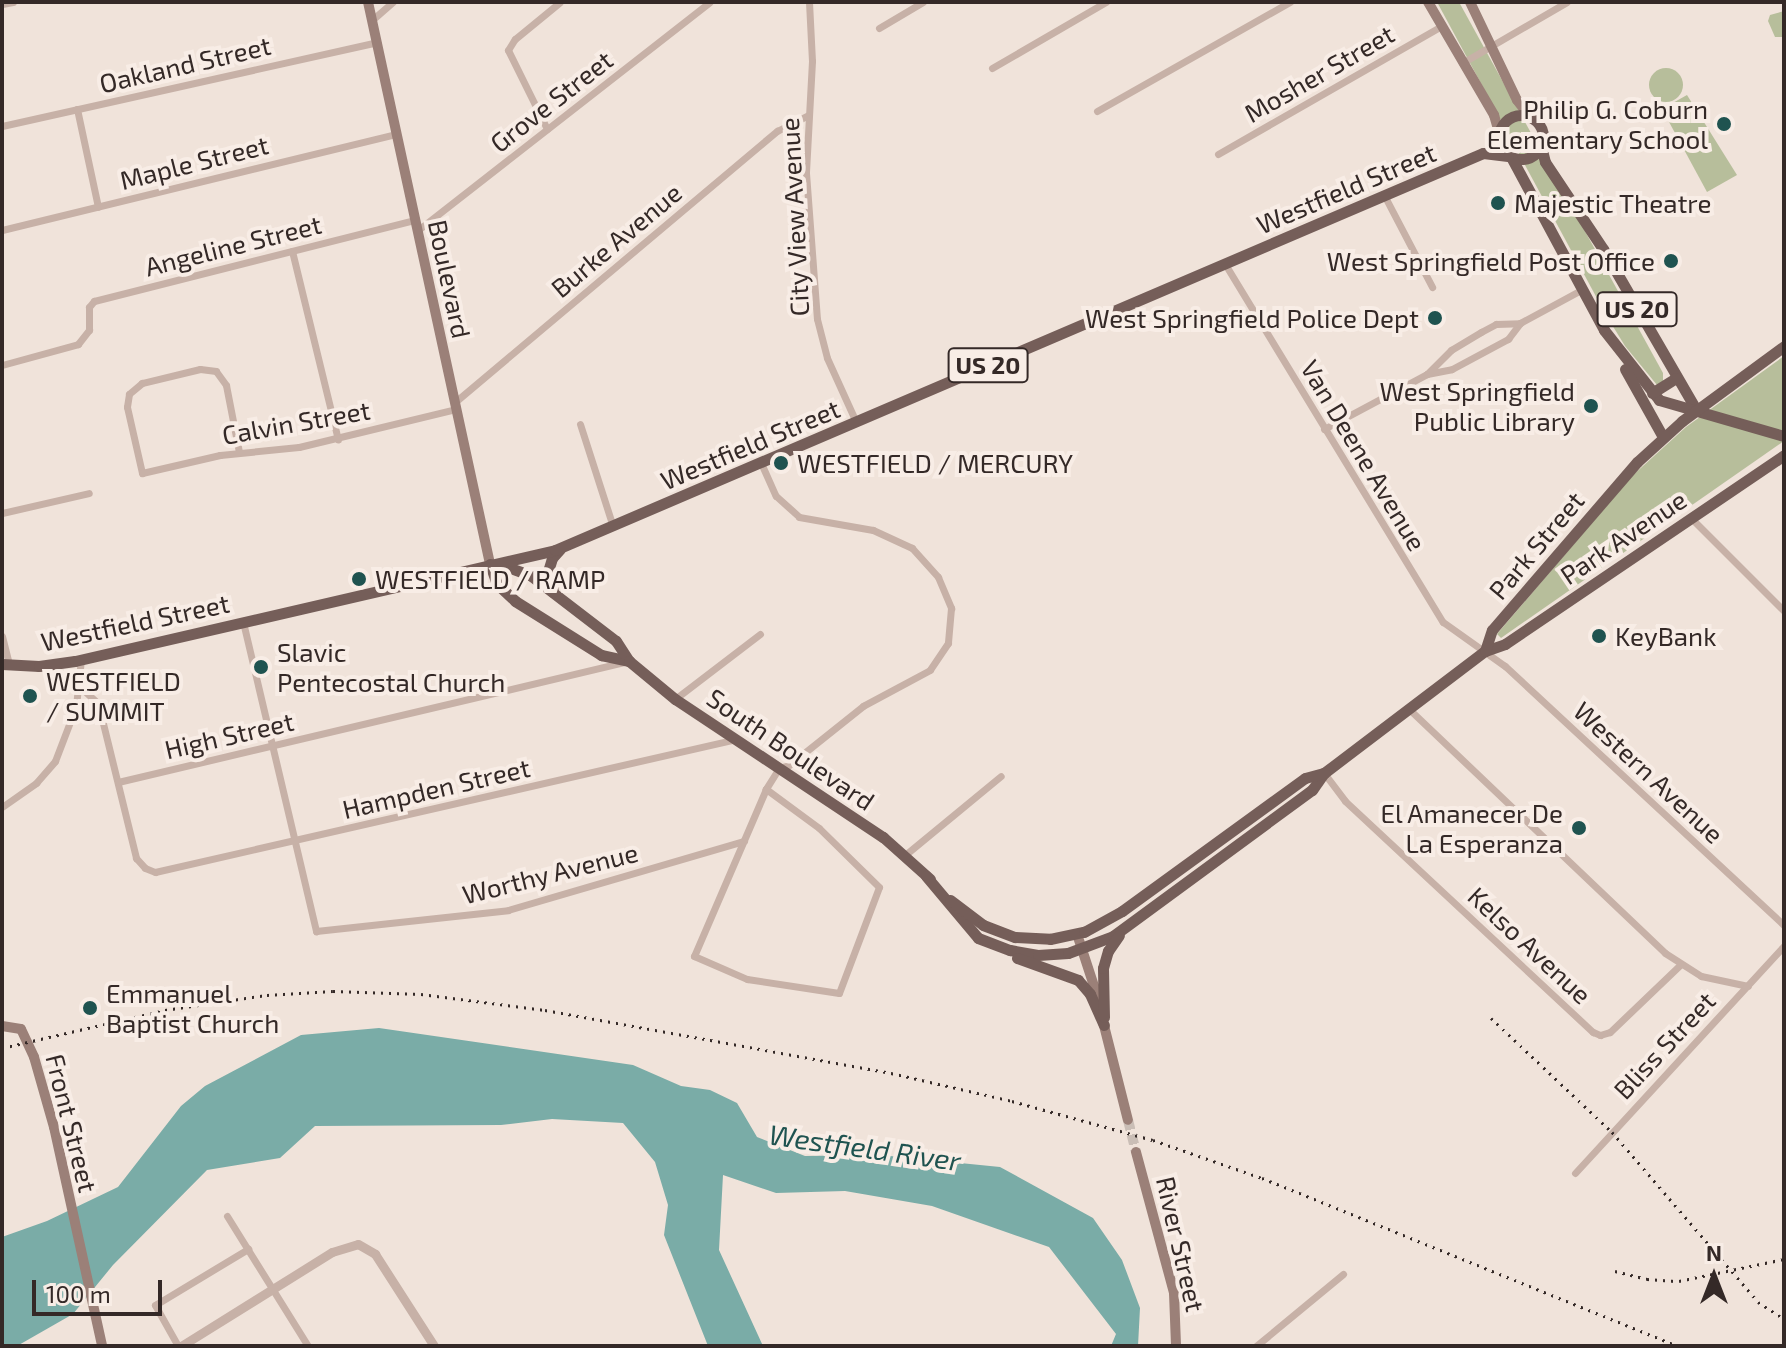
<!DOCTYPE html>
<style>
body{margin:0}
#map{position:relative;width:1786px;height:1348px;overflow:hidden;background:#f0e3da;font-family:"Exo 2",sans-serif}
div>[style]{position:absolute}
[style*='--x']{left:calc(var(--x)*1px);top:calc(var(--y)*1px);width:calc(var(--w)*1px);rotate:calc(var(--a)*1deg)}
.green>*{inset:0;background:#b7be9b}
.round{border-radius:50%}
.water>*{inset:0;background:#7aaca7}
.secondary-tunnel>*{height:10px;margin-top:-5px;transform-origin:0;background:repeating-linear-gradient(90deg,#cabeb6 0 10px,transparent 0 15px)}
.minor>*{height:7px;margin:-3.5px;padding:0 3.5px;transform-origin:3.5px;border-radius:3.5px;background:#c7b1a7}
.tertiary>*{height:9px;margin:-4.5px;padding:0 4.5px;transform-origin:4.5px;border-radius:4.5px;background:#c7b1a7}
.secondary>*{height:10px;margin:-5px;padding:0 5px;transform-origin:5px;border-radius:5px;background:#9b8078}
.primary>*{height:11px;margin:-5.5px;padding:0 5.5px;transform-origin:5.5px;border-radius:5.5px;background:#755e59}
.primary>.ring{margin:-5.5px;padding:0;box-sizing:content-box;background:none;border:11px solid #755e59;border-radius:50%}
.rail>*{height:3px;margin-top:-1.5px;transform-origin:0;background:repeating-linear-gradient(90deg,#342927 0 2px,transparent 0 8px)}
.dots>*{width:22px;height:22px;translate:-50% -50%;box-sizing:border-box;border:4px solid #f8ede6;border-radius:50%}
span{translate:-50% -50%;white-space:nowrap;text-align:center;line-height:1.15;-webkit-text-stroke:8px #f8ede6;paint-order:stroke}
.shield-label span{padding:2px 6px;background:#f8ede6;border:2px solid;border-radius:6px;-webkit-text-stroke-width:0}
.shield-label{font-size:24px;color:#342927;font-weight:700}
.street-label{font-size:26px;color:#342927}
.poi-label{font-size:26px;color:#342927}
.right{translate:-100% -50%;text-align:right}
.left{translate:0 -50%;text-align:left}
.water-label{font-size:28px;color:#1f5350;font-style:italic}
.frame{position:absolute;inset:0;border:4px solid #342927;pointer-events:none}
.north{position:absolute;left:1674px;top:1236px;width:80px;height:80px;-webkit-text-stroke:6px #f8ede6;paint-order:stroke;rotate:0deg;font-size:22px;font-weight:700;line-height:32px;text-align:center;color:#342927}
.north::after{content:'';display:block;margin:auto;width:28px;height:36px;background:#342927;clip-path:polygon(50% 0,100% 100%,50% 72%,0 100%)}
.scale{position:absolute;left:32px;top:1280px;width:130px;height:36px;box-sizing:border-box;border:4px solid #342927;border-top:0;padding-left:10px;font-size:24px;line-height:28px;white-space:nowrap;color:#342927;-webkit-text-stroke:6px #f8ede6;paint-order:stroke}
</style>
<div id="map">
<div class="green">
<i style="clip-path:polygon(1437px 2px,1459px 2px,1663px 373px,1663px 381px,1657px 385px,1625px 346px,1606px 315px)"></i>
<i style="clip-path:polygon(1784px 11px,1784px 37px,1775px 37px,1768px 21px,1770px 15px)"></i>
<i class="round" style="left:1649px;top:68px;width:34px;height:34px"></i>
<i style="clip-path:polygon(1687px 95px,1737px 175px,1707px 192px,1662px 109px)"></i>
<i style="clip-path:polygon(1784px 356px,1784px 441px,1501px 638px,1497px 634px,1632px 476px,1686px 427px)"></i>
</div>
<div class="water">
<i style="clip-path:polygon(379px 1028px,633px 1065px,681px 1086px,710px 1090px,737px 1103px,757px 1137px,805px 1156px,880px 1155px,1000px 1167px,1093px 1218px,1122px 1260px,1140px 1308px,1138px 1346px,1111px 1346px,1116px 1334px,1049px 1247px,932px 1206px,845px 1191px,776px 1193px,723px 1175px,719px 1250px,763px 1346px,708px 1346px,664px 1235px,668px 1205px,655px 1162px,623px 1123px,552px 1119px,501px 1125px,315px 1126px,280px 1158px,207px 1170px,113px 1265px,73px 1314px,17px 1346px,2px 1346px,2px 1237px,47px 1221px,118px 1187px,181px 1106px,205px 1086px,301px 1035px)"></i>
</div>
<div class="secondary-tunnel">
<i style="--x:1128;--y:1120;--w:33;--a:76"></i>
</div>
<div class="minor">
<i style="--x:809;--y:2;--w:59;--a:87.1"></i>
<i style="--x:812;--y:61;--w:112;--a:93.1"></i>
<i style="--x:806;--y:173;--w:146;--a:85.7"></i>
<i style="--x:817;--y:319;--w:40;--a:75.6"></i>
<i style="--x:827;--y:358;--w:70;--a:65.6"></i>
<i style="--x:2;--y:4;--w:11;--a:-10"></i>
<i style="--x:372;--y:20;--w:28;--a:-41"></i>
<i style="--x:879;--y:28;--w:51;--a:-30.6"></i>
<i style="--x:1462;--y:63;--w:121;--a:-30.2"></i>
<i style="--x:992;--y:68;--w:132;--a:-30.1"></i>
<i style="--x:77;--y:109;--w:100;--a:77.9"></i>
<i style="--x:1097;--y:111;--w:222;--a:-29.5"></i>
<i style="--x:2;--y:126;--w:384;--a:-12.6"></i>
<i style="--x:547;--y:129;--w:88;--a:-116.3"></i>
<i style="--x:508;--y:50;--w:13;--a:-58"></i>
<i style="--x:515;--y:39;--w:58;--a:-39.4"></i>
<i style="--x:1218;--y:154;--w:256;--a:-29.8"></i>
<i style="--x:1384;--y:195;--w:104;--a:62.4"></i>
<i style="--x:2;--y:230;--w:406;--a:-13.7"></i>
<i style="--x:418;--y:230;--w:370;--a:-38"></i>
<i style="--x:292;--y:251;--w:194;--a:76.3"></i>
<i style="--x:1225;--y:264;--w:419;--a:58.7"></i>
<i style="--x:1443;--y:622;--w:76;--a:35.4"></i>
<i style="--x:1505;--y:666;--w:381;--a:42.9"></i>
<i style="--x:2;--y:365;--w:79;--a:-15.4"></i>
<i style="--x:78;--y:344;--w:18;--a:-52"></i>
<i style="--x:89;--y:330;--w:23;--a:-90"></i>
<i style="--x:89;--y:307;--w:8;--a:-50"></i>
<i style="--x:94;--y:301;--w:331;--a:-14.2"></i>
<i style="--x:1427;--y:374;--w:25;--a:-11"></i>
<i style="--x:1452;--y:369;--w:64;--a:-28.2"></i>
<i style="--x:1508;--y:339;--w:20;--a:-53"></i>
<i style="--x:455;--y:402;--w:421;--a:-40.1"></i>
<i style="--x:777;--y:131;--w:34;--a:-27"></i>
<i style="--x:580;--y:424;--w:108;--a:72.2"></i>
<i style="--x:1324;--y:429;--w:117;--a:-28.1"></i>
<i style="--x:1427;--y:374;--w:34;--a:-45"></i>
<i style="--x:1451;--y:350;--w:35;--a:-31"></i>
<i style="--x:1481;--y:332;--w:17;--a:-28"></i>
<i style="--x:1496;--y:324;--w:24;--a:-2"></i>
<i style="--x:1520;--y:323;--w:72;--a:-28.4"></i>
<i style="--x:239;--y:452;--w:68;--a:-101"></i>
<i style="--x:226;--y:385;--w:17;--a:-126"></i>
<i style="--x:216;--y:371;--w:16;--a:-173"></i>
<i style="--x:200;--y:369;--w:60;--a:166.4"></i>
<i style="--x:142;--y:383;--w:17;--a:140"></i>
<i style="--x:129;--y:394;--w:13;--a:99"></i>
<i style="--x:127;--y:407;--w:68;--a:77.2"></i>
<i style="--x:142;--y:473;--w:80;--a:-13"></i>
<i style="--x:220;--y:455;--w:79;--a:-5.8"></i>
<i style="--x:299;--y:447;--w:162;--a:-13.6"></i>
<i style="--x:761;--y:463;--w:36;--a:66"></i>
<i style="--x:776;--y:496;--w:31;--a:42"></i>
<i style="--x:799;--y:517;--w:75;--a:10"></i>
<i style="--x:873;--y:530;--w:43;--a:24.8"></i>
<i style="--x:912;--y:548;--w:39;--a:48"></i>
<i style="--x:938;--y:577;--w:34;--a:67"></i>
<i style="--x:951;--y:608;--w:35;--a:95"></i>
<i style="--x:948;--y:643;--w:32;--a:124"></i>
<i style="--x:930;--y:670;--w:76;--a:151.8"></i>
<i style="--x:863;--y:706;--w:95;--a:141.4"></i>
<i style="--x:789;--y:765;--w:10;--a:163"></i>
<i style="--x:779;--y:768;--w:25;--a:122"></i>
<i style="--x:766;--y:789;--w:182;--a:113.3"></i>
<i style="--x:694;--y:956;--w:58;--a:23.5"></i>
<i style="--x:747;--y:979;--w:93;--a:8.7"></i>
<i style="--x:839;--y:993;--w:113;--a:-69.3"></i>
<i style="--x:879;--y:887;--w:84;--a:-135.5"></i>
<i style="--x:819;--y:828;--w:66;--a:-143.7"></i>
<i style="--x:2;--y:513;--w:89;--a:-12.9"></i>
<i style="--x:1691;--y:518;--w:132;--a:45"></i>
<i style="--x:243;--y:622;--w:318;--a:76.7"></i>
<i style="--x:316;--y:931;--w:193;--a:-6.2"></i>
<i style="--x:508;--y:910;--w:246;--a:-16.3"></i>
<i style="--x:2;--y:636;--w:30;--a:76"></i>
<i style="--x:80;--y:687;--w:24;--a:42"></i>
<i style="--x:98;--y:703;--w:160;--a:76.2"></i>
<i style="--x:136;--y:858;--w:13;--a:48"></i>
<i style="--x:145;--y:868;--w:11;--a:22"></i>
<i style="--x:155;--y:872;--w:596;--a:-12.89"></i>
<i style="--x:675;--y:699;--w:107;--a:-37.4"></i>
<i style="--x:1410;--y:710;--w:352;--a:43.6"></i>
<i style="--x:1665;--y:953;--w:43;--a:32.6"></i>
<i style="--x:1701;--y:976;--w:48;--a:12"></i>
<i style="--x:1324;--y:773;--w:35;--a:53"></i>
<i style="--x:1345;--y:801;--w:339;--a:43"></i>
<i style="--x:1593;--y:1032;--w:8;--a:23"></i>
<i style="--x:1600;--y:1035;--w:10;--a:-17"></i>
<i style="--x:1610;--y:1032;--w:98;--a:-43.8"></i>
<i style="--x:118;--y:782;--w:521;--a:-13.32"></i>
<i style="--x:2;--y:807;--w:42;--a:-35.2"></i>
<i style="--x:36;--y:783;--w:29;--a:-49"></i>
<i style="--x:55;--y:761;--w:59;--a:-69.1"></i>
<i style="--x:76;--y:706;--w:47;--a:-83.9"></i>
<i style="--x:905;--y:855;--w:124;--a:-39.5"></i>
<i style="--x:1575;--y:1173;--w:309;--a:-47.4"></i>
<i style="--x:227;--y:1216;--w:153;--a:58.1"></i>
<i style="--x:178;--y:1346;--w:47;--a:-119.3"></i>
<i style="--x:155;--y:1305;--w:109;--a:-31.1"></i>
<i style="--x:1256;--y:1346;--w:113;--a:-39.6"></i>
</div>
<div class="tertiary">
<i style="--x:181;--y:1346;--w:178;--a:-31.9"></i>
<i style="--x:332;--y:1252;--w:27;--a:-17"></i>
<i style="--x:358;--y:1244;--w:20;--a:30"></i>
<i style="--x:375;--y:1254;--w:109;--a:57.3"></i>
</div>
<div class="secondary">
<i style="--x:368;--y:2;--w:575;--a:77.75"></i>
<i style="--x:1428;--y:2;--w:131;--a:59.7"></i>
<i style="--x:1494;--y:115;--w:18;--a:74"></i>
<i style="--x:1470;--y:2;--w:109;--a:64.4"></i>
<i style="--x:1517;--y:100;--w:21;--a:53"></i>
<i style="--x:1077;--y:934;--w:55;--a:71.9"></i>
<i style="--x:1094;--y:986;--w:138;--a:75.8"></i>
<i style="--x:2;--y:1026;--w:19;--a:9"></i>
<i style="--x:21;--y:1029;--w:31;--a:65"></i>
<i style="--x:34;--y:1057;--w:73;--a:74.1"></i>
<i style="--x:54;--y:1127;--w:224;--a:77.6"></i>
<i style="--x:1136;--y:1152;--w:146;--a:74.9"></i>
<i style="--x:1174;--y:1293;--w:53;--a:87.8"></i>
</div>
<div class="primary">
<i class="ring" style="left:1499px;top:115px;width:33px;height:33px"></i>
<i style="--x:1541;--y:146;--w:16;--a:76"></i>
<i style="--x:1545;--y:162;--w:105;--a:56.3"></i>
<i style="--x:1603;--y:249;--w:187;--a:59.9"></i>
<i style="--x:1511;--y:157;--w:196;--a:61.7"></i>
<i style="--x:1604;--y:330;--w:89;--a:51.8"></i>
<i style="--x:1659;--y:400;--w:130;--a:16.1"></i>
<i style="--x:1625;--y:369;--w:78;--a:60.8"></i>
<i style="--x:1652;--y:393;--w:28;--a:-32"></i>
<i style="--x:490;--y:564;--w:21;--a:71"></i>
<i style="--x:497;--y:584;--w:25;--a:43"></i>
<i style="--x:515;--y:601;--w:102;--a:32.1"></i>
<i style="--x:601;--y:655;--w:29;--a:12"></i>
<i style="--x:502;--y:565;--w:30;--a:20"></i>
<i style="--x:530;--y:575;--w:108;--a:37.5"></i>
<i style="--x:616;--y:641;--w:24;--a:57"></i>
<i style="--x:629;--y:661;--w:60;--a:39.6"></i>
<i style="--x:675;--y:699;--w:250;--a:33.6"></i>
<i style="--x:883;--y:837;--w:63;--a:41.8"></i>
<i style="--x:553;--y:592;--w:24;--a:-99"></i>
<i style="--x:549;--y:568;--w:10;--a:-73"></i>
<i style="--x:552;--y:558;--w:12;--a:-48"></i>
<i style="--x:1485;--y:651;--w:21;--a:-19"></i>
<i style="--x:1505;--y:644;--w:337;--a:-34.1"></i>
<i style="--x:2;--y:664;--w:37;--a:3"></i>
<i style="--x:39;--y:666;--w:36;--a:-8"></i>
<i style="--x:75;--y:661;--w:493;--a:-13"></i>
<i style="--x:555;--y:550;--w:1009;--a:-23.16"></i>
<i style="--x:1483;--y:153;--w:25;--a:7"></i>
<i style="--x:926;--y:876;--w:81;--a:50"></i>
<i style="--x:978;--y:938;--w:34;--a:21"></i>
<i style="--x:1010;--y:950;--w:28;--a:10"></i>
<i style="--x:1038;--y:955;--w:30;--a:-4"></i>
<i style="--x:1068;--y:953;--w:48;--a:-20.7"></i>
<i style="--x:1113;--y:936;--w:247;--a:-36.3"></i>
<i style="--x:1312;--y:790;--w:21;--a:-55"></i>
<i style="--x:1324;--y:773;--w:202;--a:-37.2"></i>
<i style="--x:1485;--y:651;--w:22;--a:-72"></i>
<i style="--x:1492;--y:630;--w:222;--a:-49.2"></i>
<i style="--x:1637;--y:462;--w:61;--a:-42.3"></i>
<i style="--x:1682;--y:421;--w:127;--a:-36.3"></i>
<i style="--x:950;--y:900;--w:41;--a:37.1"></i>
<i style="--x:983;--y:925;--w:34;--a:21"></i>
<i style="--x:1015;--y:937;--w:35;--a:3"></i>
<i style="--x:1050;--y:939;--w:35;--a:-12"></i>
<i style="--x:1084;--y:932;--w:43;--a:-28.9"></i>
<i style="--x:1122;--y:911;--w:226;--a:-36"></i>
<i style="--x:1305;--y:778;--w:20;--a:-15"></i>
<i style="--x:1017;--y:958;--w:65;--a:19.8"></i>
<i style="--x:1078;--y:980;--w:18;--a:49"></i>
<i style="--x:1090;--y:994;--w:34;--a:66"></i>
<i style="--x:1104;--y:1017;--w:49;--a:-91.2"></i>
<i style="--x:1103;--y:968;--w:18;--a:-74"></i>
<i style="--x:1108;--y:951;--w:19;--a:-55"></i>
</div>
<div class="rail">
<i style="--x:1491;--y:1018;--w:166;--a:43.3"></i>
<i style="--x:1612;--y:1132;--w:224;--a:49.3"></i>
<i style="--x:1758;--y:1302;--w:31;--a:33"></i>
<i style="--x:2;--y:1048;--w:167;--a:-13.1"></i>
<i style="--x:165;--y:1010;--w:103;--a:-8.4"></i>
<i style="--x:267;--y:995;--w:66;--a:-3.5"></i>
<i style="--x:333;--y:991;--w:88;--a:2"></i>
<i style="--x:421;--y:994;--w:125;--a:7.4"></i>
<i style="--x:545;--y:1010;--w:352;--a:10.3"></i>
<i style="--x:891;--y:1073;--w:124;--a:13"></i>
<i style="--x:1012;--y:1101;--w:146;--a:15.5"></i>
<i style="--x:1153;--y:1140;--w:115;--a:19.2"></i>
<i style="--x:1262;--y:1178;--w:449;--a:22"></i>
<i style="--x:1615;--y:1271;--w:33;--a:14"></i>
<i style="--x:1647;--y:1279;--w:32;--a:4"></i>
<i style="--x:1679;--y:1281;--w:107;--a:-11.8"></i>
</div>
<div class="dots">
<i style="left:1724px;top:124px;background:#1f5350"></i>
<i style="left:1498px;top:203px;background:#1f5350"></i>
<i style="left:1671px;top:261px;background:#1f5350"></i>
<i style="left:1435px;top:318px;background:#1f5350"></i>
<i style="left:1591px;top:406px;background:#1f5350"></i>
<i style="left:781px;top:463px;background:#1f5350"></i>
<i style="left:359px;top:579px;background:#1f5350"></i>
<i style="left:1599px;top:636px;background:#1f5350"></i>
<i style="left:261px;top:667px;background:#1f5350"></i>
<i style="left:30px;top:696px;background:#1f5350"></i>
<i style="left:1579px;top:828px;background:#1f5350"></i>
<i style="left:90px;top:1008px;background:#1f5350"></i>
</div>
<div class="shield-label">
<span style="left:1637px;top:309px">US 20</span>
<span style="left:988px;top:365px">US 20</span>
</div>
<div class="street-label">
<span style="left:185px;top:64px;rotate:-13deg">Oakland Street</span>
<span style="left:1319px;top:73px;rotate:-30deg">Mosher Street</span>
<span style="left:551px;top:101px;rotate:-38deg">Grove Street</span>
<span style="left:194px;top:162px;rotate:-14deg">Maple Street</span>
<span style="left:1346px;top:188px;rotate:-23deg">Westfield Street</span>
<span style="left:794px;top:217px;rotate:-93deg">City View Avenue</span>
<span style="left:616px;top:240px;rotate:-40deg">Burke Avenue</span>
<span style="left:233px;top:245px;rotate:-14deg">Angeline Street</span>
<span style="left:450px;top:279px;rotate:78deg">Boulevard</span>
<span style="left:296px;top:422px;rotate:-10deg">Calvin Street</span>
<span style="left:750px;top:444px;rotate:-23deg">Westfield Street</span>
<span style="left:1364px;top:455px;rotate:59deg">Van Deene Avenue</span>
<span style="left:1623px;top:537px;rotate:-34deg">Park Avenue</span>
<span style="left:1536px;top:545px;rotate:-50deg">Park Street</span>
<span style="left:135px;top:622px;rotate:-12deg">Westfield Street</span>
<span style="left:229px;top:735px;rotate:-13deg">High Street</span>
<span style="left:791px;top:749px;rotate:34deg">South Boulevard</span>
<span style="left:1649px;top:772px;rotate:43deg">Western Avenue</span>
<span style="left:436px;top:788px;rotate:-13deg">Hampden Street</span>
<span style="left:550px;top:873px;rotate:-14deg">Worthy Avenue</span>
<span style="left:1530px;top:945px;rotate:43deg">Kelso Avenue</span>
<span style="left:1664px;top:1045px;rotate:-47deg">Bliss Street</span>
<span style="left:72px;top:1123px;rotate:76deg">Front Street</span>
<span style="left:1181px;top:1244px;rotate:77deg">River Street</span>
</div>
<div class="poi-label">
<span class="right" style="left:1708px;top:124px">Philip G. Coburn<br>Elementary School</span>
<span class="left" style="left:1514px;top:203px">Majestic Theatre</span>
<span class="right" style="left:1655px;top:261px">West Springfield Post Office</span>
<span class="right" style="left:1419px;top:318px">West Springfield Police Dept</span>
<span class="right" style="left:1575px;top:406px">West Springfield<br>Public Library</span>
<span class="left" style="left:797px;top:463px">WESTFIELD / MERCURY</span>
<span class="left" style="left:375px;top:579px">WESTFIELD / RAMP</span>
<span class="left" style="left:1615px;top:636px">KeyBank</span>
<span class="left" style="left:277px;top:667px">Slavic<br>Pentecostal Church</span>
<span class="left" style="left:46px;top:696px">WESTFIELD<br>/ SUMMIT</span>
<span class="right" style="left:1563px;top:828px">El Amanecer De<br>La Esperanza</span>
<span class="left" style="left:106px;top:1008px">Emmanuel<br>Baptist Church</span>
</div>
<div class="water-label">
<span style="left:865px;top:1147px;rotate:8deg">Westfield River</span>
</div>
<div class="frame"></div>
<div class="north">N</div>
<div class="scale">100 m</div>
</div>
